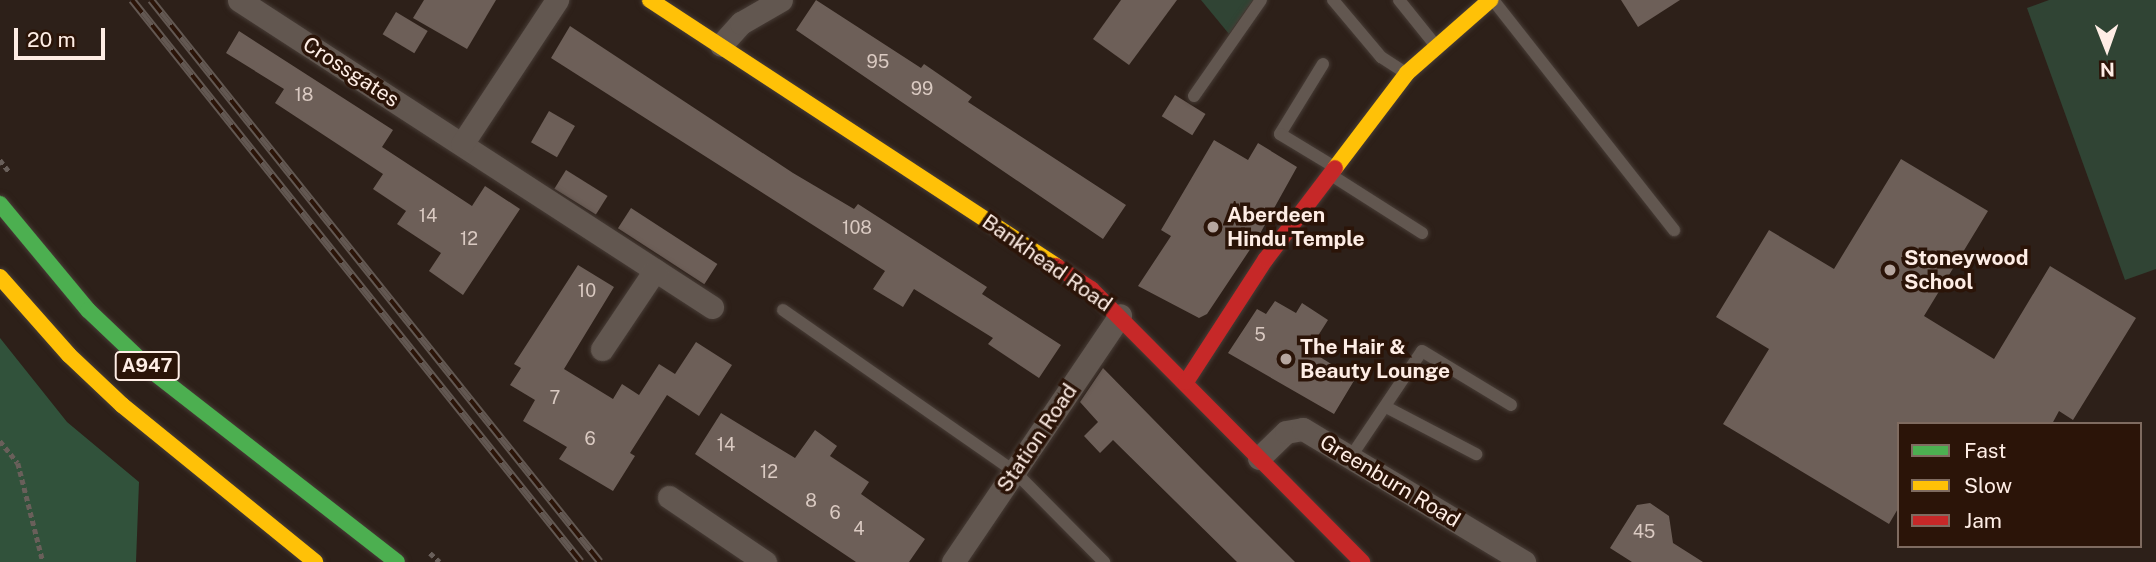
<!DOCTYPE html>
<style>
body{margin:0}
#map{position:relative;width:2156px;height:562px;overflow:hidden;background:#2d2019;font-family:"Public Sans",sans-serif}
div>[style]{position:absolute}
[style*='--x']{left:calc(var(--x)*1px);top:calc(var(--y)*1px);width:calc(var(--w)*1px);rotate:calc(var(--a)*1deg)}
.green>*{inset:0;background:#304434}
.forest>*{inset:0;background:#31523b}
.building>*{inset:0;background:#6d5f58;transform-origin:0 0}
.path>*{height:4.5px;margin-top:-2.25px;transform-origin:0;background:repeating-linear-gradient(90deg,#695f5a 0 5px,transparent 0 8.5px)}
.roads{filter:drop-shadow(0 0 2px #473c36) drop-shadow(0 0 2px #473c36)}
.lane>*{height:12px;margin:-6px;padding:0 6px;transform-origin:6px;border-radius:6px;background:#625750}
.street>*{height:23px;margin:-11.5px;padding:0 11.5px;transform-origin:11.5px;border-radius:11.5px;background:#625750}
.fast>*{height:16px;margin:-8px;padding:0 8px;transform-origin:8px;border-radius:8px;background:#4caf50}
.slow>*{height:16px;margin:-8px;padding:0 8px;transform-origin:8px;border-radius:8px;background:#ffc107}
.jam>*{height:16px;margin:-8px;padding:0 8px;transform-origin:8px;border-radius:8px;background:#c62828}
.rail>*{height:8px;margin-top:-4px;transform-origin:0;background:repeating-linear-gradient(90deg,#2b1408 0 16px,#635852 0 32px);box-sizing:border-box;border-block:2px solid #635852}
.dots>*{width:19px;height:19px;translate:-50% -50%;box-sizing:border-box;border:4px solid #2b1408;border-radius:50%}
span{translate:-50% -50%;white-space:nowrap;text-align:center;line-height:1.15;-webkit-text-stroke:7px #2b1408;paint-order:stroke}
.number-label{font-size:18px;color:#dacac2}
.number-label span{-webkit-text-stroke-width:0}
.shield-label span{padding:2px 5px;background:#2b1408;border:2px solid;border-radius:5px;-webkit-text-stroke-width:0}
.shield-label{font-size:19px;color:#feede5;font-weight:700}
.street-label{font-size:21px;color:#feede5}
.poi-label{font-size:21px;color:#feede5;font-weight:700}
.left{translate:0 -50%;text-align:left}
.legend{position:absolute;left:1897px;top:422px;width:245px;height:126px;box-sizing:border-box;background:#2b1408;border:2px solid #7f6b60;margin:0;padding:9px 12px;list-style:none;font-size:21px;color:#feede5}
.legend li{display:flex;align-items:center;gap:14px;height:35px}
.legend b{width:35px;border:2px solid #7f6b60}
.north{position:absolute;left:2072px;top:14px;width:70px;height:70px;-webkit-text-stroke:5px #2b1408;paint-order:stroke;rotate:179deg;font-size:19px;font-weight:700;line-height:28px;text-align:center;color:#feede5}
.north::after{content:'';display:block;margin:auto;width:24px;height:32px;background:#feede5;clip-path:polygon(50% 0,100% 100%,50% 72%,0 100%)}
.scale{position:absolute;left:14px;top:28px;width:91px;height:32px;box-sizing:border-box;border:4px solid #feede5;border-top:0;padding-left:9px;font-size:21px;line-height:24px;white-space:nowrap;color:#feede5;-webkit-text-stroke:5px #2b1408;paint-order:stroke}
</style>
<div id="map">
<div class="green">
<i style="clip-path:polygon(1201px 0,1253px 0,1229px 34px)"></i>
<i style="clip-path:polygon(2049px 0,2156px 0,2156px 269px,2125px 280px,2027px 8px)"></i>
</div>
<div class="forest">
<i style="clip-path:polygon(0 338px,67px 422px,139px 482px,136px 562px,0 562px)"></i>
</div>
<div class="building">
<i style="clip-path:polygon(424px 0,496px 0,467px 49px,413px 18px)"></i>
<i style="clip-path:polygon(816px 0,921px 68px,924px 64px,972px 97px,968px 102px,1126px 205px,1103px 239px,796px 30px)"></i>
<i style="clip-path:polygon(1121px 0,1177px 0,1129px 65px,1093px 39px)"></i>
<i style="clip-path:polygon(1621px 0,1680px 0,1638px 27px)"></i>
<i style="left:396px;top:12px;width:37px;height:26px;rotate:31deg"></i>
<i style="clip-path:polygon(570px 26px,793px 173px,854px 209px,858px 204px,987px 287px,982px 294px,1061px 345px,1039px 378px,988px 344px,993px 338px,914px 289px,903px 307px,873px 289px,885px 271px,551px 58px)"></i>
<i style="clip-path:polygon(239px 31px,393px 130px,382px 147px,472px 206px,485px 186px,520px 209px,463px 295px,429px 271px,441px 253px,397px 224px,406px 211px,373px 189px,383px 174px,275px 103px,284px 89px,226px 53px)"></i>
<i style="left:1175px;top:95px;width:36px;height:25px;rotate:32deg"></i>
<i style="left:549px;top:111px;width:30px;height:36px;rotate:30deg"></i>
<i style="clip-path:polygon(1214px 140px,1248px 160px,1258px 143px,1297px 167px,1257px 239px,1207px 314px,1199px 318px,1138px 286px,1171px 236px,1161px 230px)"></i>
<i style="clip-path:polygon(1901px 159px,1988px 211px,1924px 316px,1994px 359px,2050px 266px,2136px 318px,2073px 420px,2059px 411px,2052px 424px,1899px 424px,1899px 507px,1889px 524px,1723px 424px,1769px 349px,1716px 317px,1769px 230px,1834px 269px)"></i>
<i style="left:566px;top:170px;width:49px;height:22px;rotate:32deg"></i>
<i style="left:631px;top:208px;width:103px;height:24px;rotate:33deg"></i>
<i style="clip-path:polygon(578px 265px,614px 287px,564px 369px,613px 399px,622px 384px,639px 395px,659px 364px,675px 374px,696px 342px,732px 365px,699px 416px,667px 395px,630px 453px,635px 456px,613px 491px,559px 459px,567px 447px,523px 421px,535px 400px,510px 385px,521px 368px,514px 364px)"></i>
<i style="clip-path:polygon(1275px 301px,1296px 313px,1302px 303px,1328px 320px,1309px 350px,1355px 379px,1334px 414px,1228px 353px,1257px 309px,1266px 314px)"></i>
<i style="clip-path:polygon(1103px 368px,1200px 467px,1295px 562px,1237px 562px,1113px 440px,1100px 453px,1084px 436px,1098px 422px,1080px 402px)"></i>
<i style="clip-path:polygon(721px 413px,795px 458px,815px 430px,837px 446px,830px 456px,869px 482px,861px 494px,925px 539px,909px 562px,856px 562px,695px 454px)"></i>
<i style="clip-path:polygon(1650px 503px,1669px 516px,1673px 543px,1703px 562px,1632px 562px,1610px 548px,1637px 505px)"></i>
</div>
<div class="path">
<i style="--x:0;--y:160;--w:16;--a:52"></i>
<i style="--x:0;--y:441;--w:28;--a:51"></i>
<i style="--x:18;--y:463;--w:102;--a:75.8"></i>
<i style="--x:430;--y:553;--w:13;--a:42"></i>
</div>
<div class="roads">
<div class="lane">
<i style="--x:1333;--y:0;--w:75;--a:49.9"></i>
<i style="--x:1381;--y:57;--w:30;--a:33"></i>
<i style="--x:1399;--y:0;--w:59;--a:51.2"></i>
<i style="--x:1493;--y:0;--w:293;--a:51.8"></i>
<i style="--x:1323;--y:64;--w:82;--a:121.6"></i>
<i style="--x:1280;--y:134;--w:62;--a:31.1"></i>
<i style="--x:1194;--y:96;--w:117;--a:-55.1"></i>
<i style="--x:1331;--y:175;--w:108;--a:32.5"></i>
<i style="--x:783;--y:310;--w:283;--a:34.9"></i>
<i style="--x:1015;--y:472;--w:127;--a:45.3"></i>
<i style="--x:1386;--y:407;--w:102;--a:27.6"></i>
<i style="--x:1352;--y:455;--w:125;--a:-56.1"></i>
<i style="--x:1422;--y:351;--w:104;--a:31.2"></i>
</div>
<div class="street">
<i style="--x:239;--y:0;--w:564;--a:32.99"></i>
<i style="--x:721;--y:45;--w:30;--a:-48"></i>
<i style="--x:741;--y:23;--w:46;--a:-29.9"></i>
<i style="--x:462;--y:144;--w:173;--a:-56.6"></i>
<i style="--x:602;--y:349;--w:95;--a:-56.1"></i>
<i style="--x:1259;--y:458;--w:37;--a:-44"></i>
<i style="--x:1286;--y:432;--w:17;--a:-10"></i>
<i style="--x:1303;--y:429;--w:258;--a:31"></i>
<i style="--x:669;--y:497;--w:116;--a:34.1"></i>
<i style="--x:953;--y:562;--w:298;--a:-55.9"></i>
</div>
<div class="fast">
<i style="--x:0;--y:204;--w:138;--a:50.3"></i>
<i style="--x:88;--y:310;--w:90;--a:43.6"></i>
<i style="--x:153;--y:372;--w:309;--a:37.9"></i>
</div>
<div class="slow">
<i style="--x:650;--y:0;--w:485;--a:33.2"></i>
<i style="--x:1335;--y:168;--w:119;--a:-52.8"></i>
<i style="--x:1407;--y:73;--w:111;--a:-41.3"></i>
<i style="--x:0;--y:277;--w:104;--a:48.5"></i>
<i style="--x:69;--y:355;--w:73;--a:43.3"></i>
<i style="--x:122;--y:405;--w:249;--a:39.1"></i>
</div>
<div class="jam">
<i style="--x:1056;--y:266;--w:42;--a:33.3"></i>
<i style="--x:1091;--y:289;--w:385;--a:45.2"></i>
<i style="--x:1186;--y:382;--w:147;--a:-57"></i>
<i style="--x:1266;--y:259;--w:114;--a:-52.8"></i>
</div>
</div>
<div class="rail">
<i style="--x:132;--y:0;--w:719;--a:51.38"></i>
<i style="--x:151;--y:0;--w:719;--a:51.38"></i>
</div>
<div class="dots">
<i style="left:1213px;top:227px;background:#b5a59e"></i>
<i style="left:1890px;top:270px;background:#b5a59e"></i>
<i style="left:1286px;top:359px;background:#b5a59e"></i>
</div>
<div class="number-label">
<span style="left:878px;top:62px">95</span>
<span style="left:922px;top:89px">99</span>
<span style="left:304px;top:95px">18</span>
<span style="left:428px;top:216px">14</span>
<span style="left:857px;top:228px">108</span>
<span style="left:469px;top:239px">12</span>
<span style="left:587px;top:291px">10</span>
<span style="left:1260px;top:335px">5</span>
<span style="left:555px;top:398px">7</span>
<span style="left:590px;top:439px">6</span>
<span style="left:726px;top:445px">14</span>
<span style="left:769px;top:472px">12</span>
<span style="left:811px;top:501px">8</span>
<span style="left:835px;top:513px">6</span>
<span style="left:859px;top:529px">4</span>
<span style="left:1644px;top:532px">45</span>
</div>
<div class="shield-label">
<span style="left:147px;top:366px">A947</span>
</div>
<div class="street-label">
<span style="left:351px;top:72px;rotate:33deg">Crossgates</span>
<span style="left:1047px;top:263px;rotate:35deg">Bankhead Road</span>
<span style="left:1037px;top:438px;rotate:-56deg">Station Road</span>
<span style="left:1390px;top:481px;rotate:31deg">Greenburn Road</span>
</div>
<div class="poi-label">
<span class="left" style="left:1227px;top:227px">Aberdeen<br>Hindu Temple</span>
<span class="left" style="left:1904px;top:270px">Stoneywood<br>School</span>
<span class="left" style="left:1300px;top:359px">The Hair &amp;<br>Beauty Lounge</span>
</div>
<ul class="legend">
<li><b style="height:9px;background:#4caf50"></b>Fast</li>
<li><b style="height:9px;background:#ffc107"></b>Slow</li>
<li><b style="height:9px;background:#c62828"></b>Jam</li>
</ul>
<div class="north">N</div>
<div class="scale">20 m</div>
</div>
